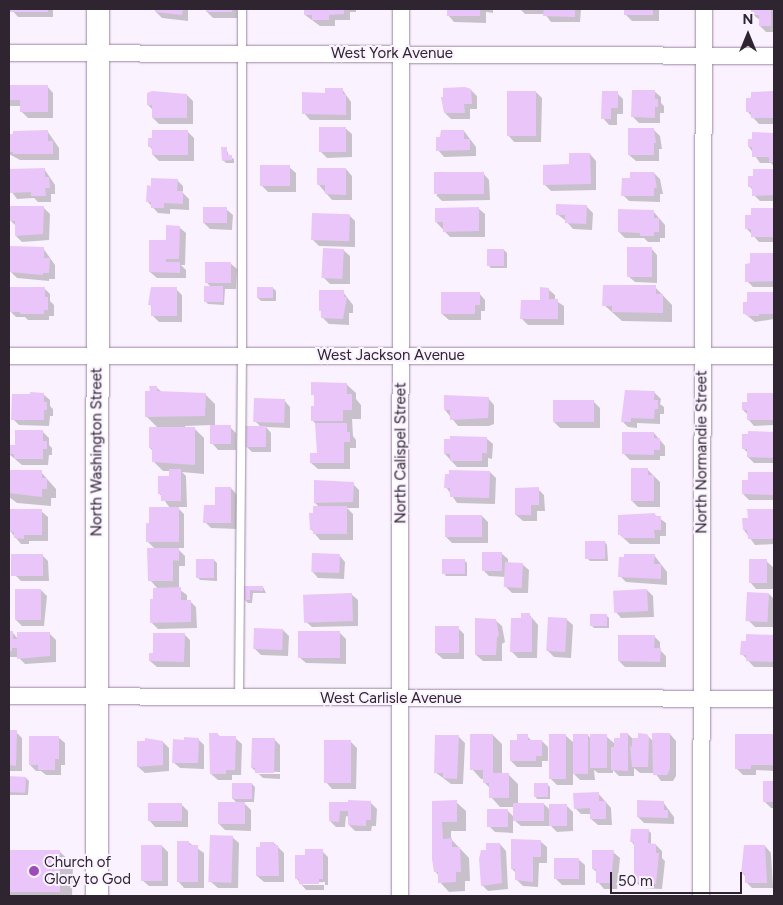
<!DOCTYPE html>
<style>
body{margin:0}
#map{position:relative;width:783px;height:905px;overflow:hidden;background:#fbf2ff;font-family:Figtree,sans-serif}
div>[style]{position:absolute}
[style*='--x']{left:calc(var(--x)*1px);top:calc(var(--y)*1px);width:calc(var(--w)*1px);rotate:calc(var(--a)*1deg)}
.shadow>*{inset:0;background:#0003}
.building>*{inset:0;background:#eac5fa;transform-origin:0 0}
.roads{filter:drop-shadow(0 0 1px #9c87a4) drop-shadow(0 0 1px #9c87a4)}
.lane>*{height:8px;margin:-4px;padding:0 4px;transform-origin:4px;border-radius:4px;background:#fff}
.street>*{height:16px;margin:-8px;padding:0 8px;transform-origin:8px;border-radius:8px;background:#fff}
.secondary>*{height:22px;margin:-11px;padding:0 11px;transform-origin:11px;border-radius:11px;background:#fff}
.dots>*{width:14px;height:14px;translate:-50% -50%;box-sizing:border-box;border:2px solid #fbf2ff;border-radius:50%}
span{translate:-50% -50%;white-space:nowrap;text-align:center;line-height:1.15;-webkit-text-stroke:4px #fbf2ff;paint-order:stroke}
.street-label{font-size:15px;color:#2e2531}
.poi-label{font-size:15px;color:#2e2531}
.left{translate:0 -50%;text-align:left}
.frame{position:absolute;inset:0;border:10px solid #2e2531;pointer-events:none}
.north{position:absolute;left:723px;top:10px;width:50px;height:50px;-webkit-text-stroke:4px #fbf2ff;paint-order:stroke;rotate:0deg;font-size:14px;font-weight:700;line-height:20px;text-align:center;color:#2e2531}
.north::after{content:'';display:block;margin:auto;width:18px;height:22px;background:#2e2531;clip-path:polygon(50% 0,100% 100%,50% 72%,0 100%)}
.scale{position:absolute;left:610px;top:872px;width:132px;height:22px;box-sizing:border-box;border:2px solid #2e2531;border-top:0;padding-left:6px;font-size:15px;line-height:18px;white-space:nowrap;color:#2e2531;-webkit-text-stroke:4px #fbf2ff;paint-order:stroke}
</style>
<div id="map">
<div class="shadow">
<i style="clip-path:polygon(11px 9px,53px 9px,53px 17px,18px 17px)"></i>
<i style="clip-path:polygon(156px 9px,188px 9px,188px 21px,162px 18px,156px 12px)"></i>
<i style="clip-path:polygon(207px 9px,237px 9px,237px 18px,213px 18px,207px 12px)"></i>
<i style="clip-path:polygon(305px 9px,356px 9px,356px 12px,350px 12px,350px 20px,335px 20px,335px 26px,320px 26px,305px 15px)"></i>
<i style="clip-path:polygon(448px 9px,493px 9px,493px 13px,486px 12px,486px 23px,454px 22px,448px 15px)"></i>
<i style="clip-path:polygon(520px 9px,581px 9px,580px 22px,551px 22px,545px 14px,525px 14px)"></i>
<i style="clip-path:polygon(625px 9px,659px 9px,659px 21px,632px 21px,625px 14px)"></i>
<i style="clip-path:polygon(752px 9px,774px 9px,774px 32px,766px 32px,760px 26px,760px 20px,752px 14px)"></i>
<i style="clip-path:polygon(9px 86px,47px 86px,53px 93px,53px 118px,28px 118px,21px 111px,21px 106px,9px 106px)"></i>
<i style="clip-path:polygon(342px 89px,351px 102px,351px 120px,310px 120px,304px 113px,326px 94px)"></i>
<i style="clip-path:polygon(471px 90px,477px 96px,477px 109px,470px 109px,470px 119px,451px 119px,445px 113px)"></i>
<i style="clip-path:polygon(654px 91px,661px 97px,661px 103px,664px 106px,664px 113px,660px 113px,660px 123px,639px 123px,633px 117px)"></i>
<i style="clip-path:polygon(536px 92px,542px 98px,541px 142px,514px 142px,508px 135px)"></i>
<i style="clip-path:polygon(617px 93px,623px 99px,623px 114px,617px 114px,617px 125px,609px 125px,603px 118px)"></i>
<i style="clip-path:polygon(752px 93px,774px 93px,774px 124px,759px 124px,747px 111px)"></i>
<i style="clip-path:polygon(187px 95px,193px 101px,193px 124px,159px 124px,153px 118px,153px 110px,148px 105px)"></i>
<i style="clip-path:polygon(345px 128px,352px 134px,352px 157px,327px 158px,321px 152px)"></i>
<i style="clip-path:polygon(654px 130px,660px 136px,662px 149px,659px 149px,659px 161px,636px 161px,629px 155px)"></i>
<i style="clip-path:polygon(187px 131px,194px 138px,194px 161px,159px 161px,153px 155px,153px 150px,150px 147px)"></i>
<i style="clip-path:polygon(464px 131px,476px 147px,476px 156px,444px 157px,438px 150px)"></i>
<i style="clip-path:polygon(48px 132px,59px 148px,59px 160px,20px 160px,9px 154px,9px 135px)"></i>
<i style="clip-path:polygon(774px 134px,774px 166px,771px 163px,760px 163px,749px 147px)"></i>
<i style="clip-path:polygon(226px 148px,229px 156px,234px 159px,234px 163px,226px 163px,223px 160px)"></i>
<i style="clip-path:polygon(590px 154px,596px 161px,596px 190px,551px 191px,544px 184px)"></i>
<i style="clip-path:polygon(289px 167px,296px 173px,296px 192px,268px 192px,262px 186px)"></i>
<i style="clip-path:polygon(346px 169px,352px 176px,352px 200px,332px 200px,318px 184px)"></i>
<i style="clip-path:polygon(9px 170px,45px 170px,55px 185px,55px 194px,51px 194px,51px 202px,38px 202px,34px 198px,17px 199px,9px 188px)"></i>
<i style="clip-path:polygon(754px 170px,774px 171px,774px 201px,760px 201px,754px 195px,754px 191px,749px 186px,754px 177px)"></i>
<i style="clip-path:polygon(483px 173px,489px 180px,490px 200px,442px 201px,436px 195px)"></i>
<i style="clip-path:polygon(654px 173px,660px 179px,663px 194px,660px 194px,660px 202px,629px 201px,623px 195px,631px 180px)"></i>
<i style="clip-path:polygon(177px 180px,183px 186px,183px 193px,189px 199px,189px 210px,170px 209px,170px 214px,158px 213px,147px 201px,152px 187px)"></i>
<i style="clip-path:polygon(586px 206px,593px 213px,592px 230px,573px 229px,566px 221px,557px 214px)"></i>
<i style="clip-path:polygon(43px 207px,50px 214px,49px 240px,22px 242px,16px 236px,16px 226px,10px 220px)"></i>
<i style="clip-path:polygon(478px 208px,485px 214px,485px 237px,450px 237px,436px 222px)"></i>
<i style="clip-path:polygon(226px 209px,233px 215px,232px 230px,210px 229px,204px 223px)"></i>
<i style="clip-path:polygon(752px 209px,774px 209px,774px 242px,759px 242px,747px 229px,752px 216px)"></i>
<i style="clip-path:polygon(653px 211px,665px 225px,665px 238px,660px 238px,660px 242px,648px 242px,644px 238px,625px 238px,619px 232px)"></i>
<i style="clip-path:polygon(349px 215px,355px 221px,355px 247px,319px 246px,313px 240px)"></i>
<i style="clip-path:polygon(179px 227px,186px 233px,185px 265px,181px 265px,186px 270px,186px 278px,157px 278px,150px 272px,167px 242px)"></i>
<i style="clip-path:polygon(43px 248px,55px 265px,55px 279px,49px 279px,49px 281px,17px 278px,11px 272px)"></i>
<i style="clip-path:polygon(651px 248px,657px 255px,657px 283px,635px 282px,628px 276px)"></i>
<i style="clip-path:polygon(343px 250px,350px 256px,350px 284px,330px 284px,324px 278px)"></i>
<i style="clip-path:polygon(504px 250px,507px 253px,507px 268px,491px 268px,489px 266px)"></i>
<i style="clip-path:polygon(773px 254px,774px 287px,753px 287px,747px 281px)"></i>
<i style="clip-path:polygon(230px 263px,237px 269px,236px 289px,225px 289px,224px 305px,208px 304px,205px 301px,211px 287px,207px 283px)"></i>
<i style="clip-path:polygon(655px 287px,672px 305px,672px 322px,622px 321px,604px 305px)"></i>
<i style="clip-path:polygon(44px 288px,50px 294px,50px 301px,54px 305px,54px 316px,49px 316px,49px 320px,28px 320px,25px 317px,16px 317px,10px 311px)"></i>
<i style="clip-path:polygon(273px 288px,276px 291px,276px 301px,261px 301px,258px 298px)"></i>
<i style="clip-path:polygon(176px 289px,182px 295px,182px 322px,159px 322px,153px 316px,153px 308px,150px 305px)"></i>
<i style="clip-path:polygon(548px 289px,555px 295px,555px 300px,564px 306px,564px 325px,528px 325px,522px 319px,541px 302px)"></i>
<i style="clip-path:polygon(343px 292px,353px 305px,353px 313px,349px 313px,349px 325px,329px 324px,323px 318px)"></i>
<i style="clip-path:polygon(479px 293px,485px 300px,485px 311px,481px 311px,481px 320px,449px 320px,442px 314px)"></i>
<i style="clip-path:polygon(774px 293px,774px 319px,755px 322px,744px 313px,748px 303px,748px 294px)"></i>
<i style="clip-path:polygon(346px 384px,356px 393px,356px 399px,361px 405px,361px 419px,352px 419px,353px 436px,356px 440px,356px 448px,350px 448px,350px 469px,318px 469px,311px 463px,318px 454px,316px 424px,312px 420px,316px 397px,312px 394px)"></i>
<i style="clip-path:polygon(157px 388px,162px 392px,205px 394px,215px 404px,215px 427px,230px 427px,236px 433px,236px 450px,218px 450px,212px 443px,212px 425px,185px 426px,185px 428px,194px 428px,204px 438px,204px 474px,182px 472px,186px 476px,187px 507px,177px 507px,184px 514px,184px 548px,177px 548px,185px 556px,185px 566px,179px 566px,179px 589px,187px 595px,187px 601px,190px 601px,196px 607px,197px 628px,158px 629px,151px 622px,158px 589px,150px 580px,155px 549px,147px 541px,150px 524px,170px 508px,159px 493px,170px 477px,170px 471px,163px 471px,153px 461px,153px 451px,150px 448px,158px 428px,146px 416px,151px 392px)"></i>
<i style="clip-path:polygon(654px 392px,661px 399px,660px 404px,664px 407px,664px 414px,660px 414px,660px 424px,637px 423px,637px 428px,628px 427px,622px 421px)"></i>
<i style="clip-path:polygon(43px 394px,50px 400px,50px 406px,53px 409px,53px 416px,50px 416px,49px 426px,19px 425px,13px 419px)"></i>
<i style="clip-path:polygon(748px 394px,774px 394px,774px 425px,754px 426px,748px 419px,748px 415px,743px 410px,748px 403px)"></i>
<i style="clip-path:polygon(488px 398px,494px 405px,494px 424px,489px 426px,458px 426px,445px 410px)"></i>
<i style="clip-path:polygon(284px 400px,290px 407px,290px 428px,266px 427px,271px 433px,271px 452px,252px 452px,246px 446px,261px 427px,255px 421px)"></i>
<i style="clip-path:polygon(594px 402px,600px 408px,600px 428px,560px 428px,553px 421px)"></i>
<i style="clip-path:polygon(43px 432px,49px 438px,49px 445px,52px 448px,52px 455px,49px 455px,48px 465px,22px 465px,9px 454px,9px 447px,16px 447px)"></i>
<i style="clip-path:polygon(654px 433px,665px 446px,665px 456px,660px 456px,660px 460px,630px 460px,624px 454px)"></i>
<i style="clip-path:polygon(749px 433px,774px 433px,774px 463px,754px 463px,748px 457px,748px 453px,743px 448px)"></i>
<i style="clip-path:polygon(486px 438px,493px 444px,492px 459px,488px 458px,488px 467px,457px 467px,445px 454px)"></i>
<i style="clip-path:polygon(647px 469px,660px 482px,660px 507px,638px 507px,632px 501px)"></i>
<i style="clip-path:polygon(9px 472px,41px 472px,56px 489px,56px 498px,51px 498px,51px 506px,17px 503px,9px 497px)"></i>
<i style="clip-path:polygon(490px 472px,496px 478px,495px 504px,457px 503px,446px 487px)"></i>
<i style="clip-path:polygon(749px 473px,774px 473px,774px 500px,749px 500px,743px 494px,749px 481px)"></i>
<i style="clip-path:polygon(353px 484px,359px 490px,359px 508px,347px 508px,353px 514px,353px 540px,320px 540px,311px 529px,314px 514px,320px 508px,315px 503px)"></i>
<i style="clip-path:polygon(231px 488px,237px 495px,237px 529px,211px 528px,205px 522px)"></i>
<i style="clip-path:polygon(538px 489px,544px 495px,545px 511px,537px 511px,537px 521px,523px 521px,516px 515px)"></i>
<i style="clip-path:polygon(774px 510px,774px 544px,755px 545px,744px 530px,749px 519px,749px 511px)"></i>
<i style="clip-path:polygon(41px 511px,48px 517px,48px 541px,29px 541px,29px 544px,21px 544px,10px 531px)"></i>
<i style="clip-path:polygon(654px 514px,666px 523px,666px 536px,660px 536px,660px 544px,630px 544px,619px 534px)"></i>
<i style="clip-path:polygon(482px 516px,488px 522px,488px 543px,452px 543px,446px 537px)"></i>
<i style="clip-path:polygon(605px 542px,607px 545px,608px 561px,590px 561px,587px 558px)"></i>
<i style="clip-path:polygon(501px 553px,508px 559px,508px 564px,522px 564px,529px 570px,528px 593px,512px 593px,506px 587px,506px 577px,489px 576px,483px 570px)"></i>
<i style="clip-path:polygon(42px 555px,48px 561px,49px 581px,21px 581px,15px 575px)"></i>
<i style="clip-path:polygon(339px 555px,345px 562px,344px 579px,318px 578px,312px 571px)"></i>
<i style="clip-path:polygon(654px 555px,667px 572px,667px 585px,626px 582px,620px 576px)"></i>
<i style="clip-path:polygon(214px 560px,217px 563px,217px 581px,200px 580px,197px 577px)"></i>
<i style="clip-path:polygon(464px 560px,467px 563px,467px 576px,446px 576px,444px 573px)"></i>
<i style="clip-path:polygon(766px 561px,773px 567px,773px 589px,756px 589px,750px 582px)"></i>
<i style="clip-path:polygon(246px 587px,263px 587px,266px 593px,253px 593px,252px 603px,248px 603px,245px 600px)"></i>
<i style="clip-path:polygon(41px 590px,47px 596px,44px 626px,22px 626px,15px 619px)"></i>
<i style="clip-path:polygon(647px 590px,653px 596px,654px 617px,621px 618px,615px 611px)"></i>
<i style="clip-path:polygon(351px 594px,358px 600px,358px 626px,312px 627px,305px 621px)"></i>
<i style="clip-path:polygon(769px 594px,774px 599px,774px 627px,755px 627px,749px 621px)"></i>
<i style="clip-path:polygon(529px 614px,538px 625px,537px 658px,518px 658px,512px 652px,522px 619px)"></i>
<i style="clip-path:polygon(607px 616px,609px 618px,609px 628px,594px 628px,591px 625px)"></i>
<i style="clip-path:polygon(566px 619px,573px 625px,571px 658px,554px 657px,548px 651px)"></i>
<i style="clip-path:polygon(495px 620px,502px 626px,505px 642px,502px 644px,502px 661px,483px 661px,476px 655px)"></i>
<i style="clip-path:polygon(458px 628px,464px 634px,464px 659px,443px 659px,436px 653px)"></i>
<i style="clip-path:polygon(283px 630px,289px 636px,288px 656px,261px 655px,255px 649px)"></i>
<i style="clip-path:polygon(9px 633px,13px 633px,18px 639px,49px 633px,56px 640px,56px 662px,25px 664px,18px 657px,9px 657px)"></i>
<i style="clip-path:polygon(340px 633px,346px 639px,346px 664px,306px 663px,299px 657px)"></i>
<i style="clip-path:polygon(184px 634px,190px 640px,190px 667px,157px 667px,150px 661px)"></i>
<i style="clip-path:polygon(654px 636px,660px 642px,660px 650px,666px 656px,666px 667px,625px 667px,619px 661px)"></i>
<i style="clip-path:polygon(748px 636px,774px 636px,774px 667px,754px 667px,742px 654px,748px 642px)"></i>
<i style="clip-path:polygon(9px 732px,16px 732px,22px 738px,22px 771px,9px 771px)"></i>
<i style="clip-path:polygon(217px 734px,221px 737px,235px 738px,242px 744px,241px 775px,232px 775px,232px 780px,218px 780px,211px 774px)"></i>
<i style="clip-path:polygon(628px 734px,633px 739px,640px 739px,647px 735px,654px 742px,670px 734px,676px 741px,676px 776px,673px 781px,661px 781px,655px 773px,640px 773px,634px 768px,634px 776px,619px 776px,613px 770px,613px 773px,598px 773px,594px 770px,595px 780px,580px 780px,573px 773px,573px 785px,557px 785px,551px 779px,565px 735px,574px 743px,588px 735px,591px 739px,606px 736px,615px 744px)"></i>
<i style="clip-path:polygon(493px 735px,502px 744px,502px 774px,508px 774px,518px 784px,518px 804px,544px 804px,551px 811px,566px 805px,573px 812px,573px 831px,557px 832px,550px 825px,550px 826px,521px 826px,513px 819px,513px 833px,495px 832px,489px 826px,507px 810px,514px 817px,514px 807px,500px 807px,491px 797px,491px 789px,484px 782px,484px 779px,481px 779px,472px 769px)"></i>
<i style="clip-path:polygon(772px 735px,774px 737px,774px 771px,756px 770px,756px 775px,743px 775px,736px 768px)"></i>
<i style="clip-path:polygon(527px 736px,532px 741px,542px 741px,548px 747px,548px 761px,542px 761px,542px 767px,517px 767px,511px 761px,518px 741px)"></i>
<i style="clip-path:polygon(58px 737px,65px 743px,65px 765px,61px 765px,61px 775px,46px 775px,41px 771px,36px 771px,30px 765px)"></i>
<i style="clip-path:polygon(459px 737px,465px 743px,463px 784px,451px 784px,435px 772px)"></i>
<i style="clip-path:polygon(146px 739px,163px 742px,169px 748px,169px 771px,145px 773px,138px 767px)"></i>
<i style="clip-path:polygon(198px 739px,204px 745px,204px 769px,180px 768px,173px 762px,174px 741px)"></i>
<i style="clip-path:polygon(274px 739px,280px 745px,280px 772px,256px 771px,259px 774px,280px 774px,280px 779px,263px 778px,252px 768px)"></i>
<i style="clip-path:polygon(350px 741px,357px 748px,356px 789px,332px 789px,326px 782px)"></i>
<i style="clip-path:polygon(9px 778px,26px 778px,29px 781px,28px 795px,10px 795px)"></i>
<i style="clip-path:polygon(765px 782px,774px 782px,774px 808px,771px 808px,765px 802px)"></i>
<i style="clip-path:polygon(252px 784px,255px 787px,254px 802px,243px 802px,251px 810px,251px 831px,225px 830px,219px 824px,238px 804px,233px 799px)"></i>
<i style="clip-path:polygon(547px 784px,550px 787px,550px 799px,537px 799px,535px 796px)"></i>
<i style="clip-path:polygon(598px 793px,611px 808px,612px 825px,598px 825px,591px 819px,591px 814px,581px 814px,575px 808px)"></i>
<i style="clip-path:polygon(370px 802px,377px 809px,376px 826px,372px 826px,371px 831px,355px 831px,349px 825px,349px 817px,346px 816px,345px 827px,336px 827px,330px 821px,330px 803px)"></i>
<i style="clip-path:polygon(456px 802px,466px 811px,466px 831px,451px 831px,451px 839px,469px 858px,470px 881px,465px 881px,465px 891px,449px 892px,440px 882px,439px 876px,435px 871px,433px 803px)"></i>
<i style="clip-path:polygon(663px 802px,674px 817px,674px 824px,644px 823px,638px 817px)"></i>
<i style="clip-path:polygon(182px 805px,188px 811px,188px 827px,155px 827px,149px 820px)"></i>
<i style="clip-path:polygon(648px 830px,651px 833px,651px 845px,656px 845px,662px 851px,662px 858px,665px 861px,662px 889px,641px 888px,635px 881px,634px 845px,632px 842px)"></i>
<i style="clip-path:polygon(232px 837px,239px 843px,238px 888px,218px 888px,211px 882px)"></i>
<i style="clip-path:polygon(540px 841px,547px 847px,547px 863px,539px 863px,538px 887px,523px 886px,516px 879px,516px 873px,512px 869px)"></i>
<i style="clip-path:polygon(188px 842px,204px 853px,204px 888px,184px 888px,178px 881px)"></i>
<i style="clip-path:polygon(274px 843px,284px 853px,284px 882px,264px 882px,257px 876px)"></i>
<i style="clip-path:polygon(500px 844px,506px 851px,508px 889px,488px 891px,482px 885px,487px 851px)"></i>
<i style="clip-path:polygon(162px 846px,168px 852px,168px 886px,149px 886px,142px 880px)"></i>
<i style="clip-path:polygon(765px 846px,771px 853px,773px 888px,752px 888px,746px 882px,746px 877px,743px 874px)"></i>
<i style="clip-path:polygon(9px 851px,60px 852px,73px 864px,72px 896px,9px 896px)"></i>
<i style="clip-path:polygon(evenodd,322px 851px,328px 857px,328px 885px,324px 885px,324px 890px,306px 890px,297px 879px,306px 857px,322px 851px,325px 882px,325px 885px,303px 885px,301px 883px,325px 882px)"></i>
<i style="clip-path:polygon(613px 852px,620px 858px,617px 889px,604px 889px,598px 882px,598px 873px,593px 869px)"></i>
<i style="clip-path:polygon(578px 859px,585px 865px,585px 885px,562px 885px,556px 879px)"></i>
</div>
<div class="building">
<i style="left:10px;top:9px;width:38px;height:3px"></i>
<i style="clip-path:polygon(155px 9px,183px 9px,182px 15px,155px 12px)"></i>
<i style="left:206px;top:9px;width:26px;height:3px"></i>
<i style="clip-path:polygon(304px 9px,344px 9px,344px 14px,329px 15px,329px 20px,312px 20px,312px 15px,304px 15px)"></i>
<i style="left:447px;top:9px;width:33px;height:7px"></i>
<i style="clip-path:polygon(544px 9px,575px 9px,575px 17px,543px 16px)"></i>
<i style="left:624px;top:9px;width:29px;height:6px"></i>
<i style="clip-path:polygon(751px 9px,771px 9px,771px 26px,759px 26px,759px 15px,751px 15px)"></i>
<i style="clip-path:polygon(9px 85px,48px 85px,48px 112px,20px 112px,20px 100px,9px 100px)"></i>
<i style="clip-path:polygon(465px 87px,471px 89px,472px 104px,464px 104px,465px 113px,444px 113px,441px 97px,443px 97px,443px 88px)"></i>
<i style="clip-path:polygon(325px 88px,343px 88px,343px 94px,346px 94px,346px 115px,302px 114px,302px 92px,325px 93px)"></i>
<i style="clip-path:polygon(632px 90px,655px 90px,655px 99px,658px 99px,658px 107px,655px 107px,655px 118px,631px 117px)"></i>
<i style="clip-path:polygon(152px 91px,187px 94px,187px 118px,152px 118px,152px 105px,147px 105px,147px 93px)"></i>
<i style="left:507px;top:91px;width:29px;height:45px"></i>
<i style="clip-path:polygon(602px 91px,618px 91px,618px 108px,611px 108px,611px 119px,601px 119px)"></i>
<i style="clip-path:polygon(774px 91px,774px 118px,751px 118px,751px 112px,746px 112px,746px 98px,751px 98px,751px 92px)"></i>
<i style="left:319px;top:127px;width:27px;height:25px"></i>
<i style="clip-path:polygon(628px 128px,654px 128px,656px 143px,654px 143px,654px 155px,628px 155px)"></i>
<i style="clip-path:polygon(48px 130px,48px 141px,53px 141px,53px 154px,13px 154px,13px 152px,9px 152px,9px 134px,13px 134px,13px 131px)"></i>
<i style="clip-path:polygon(152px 130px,188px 130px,188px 155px,152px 155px,152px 147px,148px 147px,148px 138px,152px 138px)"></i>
<i style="clip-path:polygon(441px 130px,464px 130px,464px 139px,470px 139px,470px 150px,436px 151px,436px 137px,440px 137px)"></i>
<i style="clip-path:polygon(752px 132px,774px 133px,774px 163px,769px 162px,769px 157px,752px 157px,752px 147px,748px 147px,748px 139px,752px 139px)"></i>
<i style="clip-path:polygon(221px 147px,227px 147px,227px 155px,232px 155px,232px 160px,222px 161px)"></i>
<i style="clip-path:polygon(569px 153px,590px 153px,591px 184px,543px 185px,543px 165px,569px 164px)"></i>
<i style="left:290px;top:165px;width:21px;height:30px;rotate:90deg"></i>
<i style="clip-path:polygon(45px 168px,45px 177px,49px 177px,50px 188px,45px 188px,46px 196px,31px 196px,31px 192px,9px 193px,9px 169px)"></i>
<i style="clip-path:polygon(317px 168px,346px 168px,346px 195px,325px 194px,325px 185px,317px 185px)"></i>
<i style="clip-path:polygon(753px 169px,774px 169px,774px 195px,752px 196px,752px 187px,748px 187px,748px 176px,753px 176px)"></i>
<i style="left:484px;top:172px;width:22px;height:50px;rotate:90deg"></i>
<i style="clip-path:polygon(630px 172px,654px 172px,657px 188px,654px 188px,654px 196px,621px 196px,622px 178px,630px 178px)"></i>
<i style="clip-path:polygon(151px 178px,178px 179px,177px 191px,183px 191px,183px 204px,164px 203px,164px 208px,151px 208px,151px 202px,146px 202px,147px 185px,151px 186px)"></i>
<i style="clip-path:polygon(556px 204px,587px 205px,586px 224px,565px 223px,565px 215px,556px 215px)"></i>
<i style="clip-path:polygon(9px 206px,44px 206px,43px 234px,15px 236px,15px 221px,9px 221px)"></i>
<i style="left:203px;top:207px;width:24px;height:16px"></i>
<i style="clip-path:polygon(479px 207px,479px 231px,443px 232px,443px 222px,435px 222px,435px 208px)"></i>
<i style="clip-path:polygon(751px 208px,774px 208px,774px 237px,751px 237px,751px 229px,745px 229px,745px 215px,751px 215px)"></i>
<i style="clip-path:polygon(618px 209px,654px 210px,654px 218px,659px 218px,659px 232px,654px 232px,654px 236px,640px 236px,640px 233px,618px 232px)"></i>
<i style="left:312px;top:213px;width:38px;height:27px;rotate:2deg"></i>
<i style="clip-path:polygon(166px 225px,180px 226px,179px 259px,166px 259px,166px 262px,180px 262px,180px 273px,149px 272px,149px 240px,166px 240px)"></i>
<i style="clip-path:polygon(10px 246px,44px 247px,44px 258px,50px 258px,49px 273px,43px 273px,43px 275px,9px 272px)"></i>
<i style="left:627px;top:247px;width:25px;height:30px"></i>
<i style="left:323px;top:248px;width:21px;height:30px;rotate:3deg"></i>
<i style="left:487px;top:249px;width:17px;height:17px"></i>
<i style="clip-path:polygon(750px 253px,774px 253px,774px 281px,745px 282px,745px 264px,750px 263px)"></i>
<i style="left:205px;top:262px;width:26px;height:21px"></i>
<i style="clip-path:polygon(603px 285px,656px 285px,656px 294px,663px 294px,663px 313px,612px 312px,612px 306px,602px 306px)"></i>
<i style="left:204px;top:286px;width:19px;height:16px"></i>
<i style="clip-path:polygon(9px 287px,45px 287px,45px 297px,48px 297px,48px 310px,44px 310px,44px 314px,20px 314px,20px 312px,9px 312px)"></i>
<i style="clip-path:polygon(151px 287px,177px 287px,177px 316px,151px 316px,151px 305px,148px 305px)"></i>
<i style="left:257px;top:287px;width:16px;height:11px"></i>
<i style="clip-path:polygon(540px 287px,549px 288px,549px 299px,558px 299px,558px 319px,520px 319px,521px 300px,540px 300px)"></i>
<i style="clip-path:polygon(319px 290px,344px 290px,344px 297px,347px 297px,343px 319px,321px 318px,321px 311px,319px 311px)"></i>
<i style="clip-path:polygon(441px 292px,480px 292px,480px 305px,475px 305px,475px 314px,441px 314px)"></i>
<i style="clip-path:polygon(747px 292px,774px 292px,774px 314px,759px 314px,759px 316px,747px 316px,747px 314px,743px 314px,743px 302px,747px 302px)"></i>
<i style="clip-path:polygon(311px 382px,347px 383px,347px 394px,352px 394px,352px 410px,343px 410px,343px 421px,311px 421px,311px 406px,314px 406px,314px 395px,311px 395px)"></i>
<i style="clip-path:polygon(149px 386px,157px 386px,157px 391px,206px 393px,205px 416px,145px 417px,145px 391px,150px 391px)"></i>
<i style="clip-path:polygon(625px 390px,655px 391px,654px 400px,658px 400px,658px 409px,655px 409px,654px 419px,631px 418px,631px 422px,621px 422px)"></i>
<i style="clip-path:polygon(30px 392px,44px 393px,44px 402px,47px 402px,47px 410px,44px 410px,44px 420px,11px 420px,12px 394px,30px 394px)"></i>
<i style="clip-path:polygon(747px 393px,774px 393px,774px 420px,747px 420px,747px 410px,742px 410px,742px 402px,747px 402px)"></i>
<i style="clip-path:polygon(444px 395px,489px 397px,488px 418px,450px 420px,450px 410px,444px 410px)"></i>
<i style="left:254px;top:398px;width:31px;height:24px;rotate:2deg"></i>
<i style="left:553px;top:400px;width:41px;height:22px"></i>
<i style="clip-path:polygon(315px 423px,347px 423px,347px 432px,350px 432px,350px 442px,344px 442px,344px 463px,310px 463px,310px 453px,317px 453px)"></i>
<i style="left:210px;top:425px;width:21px;height:19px"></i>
<i style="left:244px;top:426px;width:22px;height:21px"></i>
<i style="clip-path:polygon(149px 427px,195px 427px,195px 465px,152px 462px,152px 448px,149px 448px)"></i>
<i style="clip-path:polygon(15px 430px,43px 430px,43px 441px,47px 441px,47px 449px,43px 449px,43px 459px,14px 459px,14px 454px,9px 454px,9px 445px,15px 445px)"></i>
<i style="clip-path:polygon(748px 431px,774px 432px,774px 458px,747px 457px,747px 449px,742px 449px,742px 434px,748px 434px)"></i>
<i style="clip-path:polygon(622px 432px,654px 432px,654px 438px,660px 438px,660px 450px,654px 450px,654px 455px,622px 454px)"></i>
<i style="clip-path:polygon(450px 436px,487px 437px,487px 453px,482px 453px,482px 461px,450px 461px,450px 454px,444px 454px,444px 439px,450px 439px)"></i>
<i style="clip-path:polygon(631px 468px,648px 468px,648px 475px,654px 475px,654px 501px,631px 501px)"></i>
<i style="clip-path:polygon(169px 469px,181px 469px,181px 501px,161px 501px,161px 494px,158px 494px,158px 476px,169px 476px)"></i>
<i style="clip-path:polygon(9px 470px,42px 470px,42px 478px,47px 478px,47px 489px,42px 489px,42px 497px,9px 493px)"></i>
<i style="clip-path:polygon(449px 470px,490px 471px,489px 498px,450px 497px,450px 488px,444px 488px,445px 474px,449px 474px)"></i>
<i style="clip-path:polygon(748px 472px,774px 472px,774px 495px,742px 494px,742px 480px,748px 480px)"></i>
<i style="clip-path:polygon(314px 480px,354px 482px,353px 502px,314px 503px)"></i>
<i style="clip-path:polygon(215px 487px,231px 487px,231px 523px,203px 523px,204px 505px,215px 505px)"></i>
<i style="clip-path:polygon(539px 487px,539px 505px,531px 505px,531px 515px,515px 515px,515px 488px)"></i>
<i style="clip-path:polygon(313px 506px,347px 506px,347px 534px,313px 534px,313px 530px,310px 530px,309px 513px,313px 513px)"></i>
<i style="clip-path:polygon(149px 507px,179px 507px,179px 542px,146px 542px,146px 523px,149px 523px)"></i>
<i style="clip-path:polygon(9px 509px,42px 509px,42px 535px,24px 535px,24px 539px,14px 538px,14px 532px,9px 532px)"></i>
<i style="clip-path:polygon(747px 509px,774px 509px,774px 539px,748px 539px,747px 530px,743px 530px,742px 518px,748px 518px)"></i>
<i style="clip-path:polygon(655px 513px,655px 516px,661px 516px,661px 530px,654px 530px,655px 538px,622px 538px,622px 535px,618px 535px,618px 515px)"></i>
<i style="left:445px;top:515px;width:37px;height:22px"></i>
<i style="left:585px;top:541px;width:20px;height:18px"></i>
<i style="clip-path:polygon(147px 548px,179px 548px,179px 561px,173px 560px,173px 581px,148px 581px)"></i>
<i style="left:482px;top:552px;width:20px;height:19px"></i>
<i style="left:312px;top:553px;width:28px;height:19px;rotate:2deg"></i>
<i style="left:11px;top:554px;width:32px;height:22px"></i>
<i style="clip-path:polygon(624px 554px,655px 554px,654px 564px,661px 564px,661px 579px,618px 577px,619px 557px,624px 557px)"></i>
<i style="left:196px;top:559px;width:18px;height:19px"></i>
<i style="left:442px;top:559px;width:23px;height:15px"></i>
<i style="left:749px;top:559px;width:18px;height:24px"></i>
<i style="left:505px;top:562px;width:18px;height:25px;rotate:3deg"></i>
<i style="clip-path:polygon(244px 586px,263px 586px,263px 591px,250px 590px,250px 600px,244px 600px)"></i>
<i style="clip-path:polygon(181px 587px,181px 600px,191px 600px,191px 622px,150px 623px,150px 599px,153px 599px,153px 588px)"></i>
<i style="left:15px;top:589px;width:26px;height:31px"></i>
<i style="left:647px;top:589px;width:22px;height:34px;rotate:87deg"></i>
<i style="left:747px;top:592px;width:22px;height:29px;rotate:3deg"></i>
<i style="left:352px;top:593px;width:28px;height:49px;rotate:88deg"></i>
<i style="clip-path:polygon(521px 613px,530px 613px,530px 617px,532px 617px,532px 652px,510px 652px,511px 618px,521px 618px)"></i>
<i style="left:590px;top:614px;width:17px;height:12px"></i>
<i style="left:548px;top:617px;width:19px;height:34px;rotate:3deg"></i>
<i style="clip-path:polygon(475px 618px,496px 619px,499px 635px,497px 638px,496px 655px,475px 655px)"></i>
<i style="left:459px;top:626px;width:27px;height:24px;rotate:90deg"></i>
<i style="left:254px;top:628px;width:29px;height:21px;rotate:2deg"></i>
<i style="clip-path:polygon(9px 631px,13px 631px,13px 639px,17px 639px,17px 632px,50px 632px,50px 656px,17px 659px,17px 648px,12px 648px,12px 651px,9px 651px)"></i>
<i style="left:298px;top:631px;width:42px;height:27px"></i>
<i style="clip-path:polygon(153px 633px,185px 633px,184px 662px,149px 661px,149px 653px,153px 653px)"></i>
<i style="clip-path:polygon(746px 634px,774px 635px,774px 662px,746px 661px,746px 655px,740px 655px,741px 641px,746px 641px)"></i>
<i style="clip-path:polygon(618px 635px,655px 635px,654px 648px,661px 648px,660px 662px,618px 661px)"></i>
<i style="clip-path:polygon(9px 730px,17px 730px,16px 766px,9px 765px)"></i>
<i style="clip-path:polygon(209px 733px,218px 733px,218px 736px,236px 736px,235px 770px,226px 770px,226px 774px,210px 774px)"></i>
<i style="clip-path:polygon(620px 733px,628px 733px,628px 771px,611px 770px,611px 747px,614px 747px,614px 738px,620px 738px)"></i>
<i style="clip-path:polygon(638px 733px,647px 734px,649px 738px,648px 767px,632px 767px,630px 746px,632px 747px,632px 738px,638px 738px)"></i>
<i style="clip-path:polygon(652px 733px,670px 733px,670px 769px,667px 775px,653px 775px)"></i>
<i style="clip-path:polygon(470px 734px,493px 734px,493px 773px,509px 773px,509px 798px,489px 798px,489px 783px,483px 783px,483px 770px,470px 770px)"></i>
<i style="clip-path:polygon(517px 734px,528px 734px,528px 740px,542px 740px,542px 756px,536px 756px,536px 761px,510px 761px,510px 740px,517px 740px)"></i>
<i style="left:549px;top:734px;width:17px;height:45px"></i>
<i style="left:573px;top:734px;width:15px;height:40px"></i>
<i style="left:590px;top:734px;width:17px;height:34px"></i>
<i style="clip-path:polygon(735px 734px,773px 734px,774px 765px,751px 765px,751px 769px,735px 769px)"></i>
<i style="clip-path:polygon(435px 735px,459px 735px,457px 779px,443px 778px,443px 773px,434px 773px)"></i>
<i style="clip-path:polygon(29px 736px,59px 736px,59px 759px,55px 759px,55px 770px,38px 770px,38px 765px,29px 765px)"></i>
<i style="clip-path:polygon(184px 737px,199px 738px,198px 763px,172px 763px,173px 739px,184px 740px)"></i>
<i style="clip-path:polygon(145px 738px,163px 741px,163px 765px,137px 767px,137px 741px,145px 741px)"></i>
<i style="clip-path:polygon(252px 738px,275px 738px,274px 773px,255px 773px,255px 768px,251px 768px)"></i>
<i style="left:324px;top:740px;width:27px;height:43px"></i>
<i style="left:9px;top:776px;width:17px;height:16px;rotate:3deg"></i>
<i style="left:763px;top:781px;width:11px;height:21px"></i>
<i style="left:232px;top:783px;width:20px;height:16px"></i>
<i style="left:534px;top:783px;width:14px;height:14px"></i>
<i style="clip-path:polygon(599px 792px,599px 801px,606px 801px,606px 819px,590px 819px,590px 808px,574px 809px,573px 793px)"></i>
<i style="clip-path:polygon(348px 800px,371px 801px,371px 820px,366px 820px,366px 826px,348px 825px,348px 811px,340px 811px,339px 822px,329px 821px,329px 802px,348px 802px)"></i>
<i style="clip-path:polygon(457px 800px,457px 822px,442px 822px,443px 839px,452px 838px,452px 847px,460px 847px,461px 872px,456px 872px,456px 882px,438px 883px,438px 872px,434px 872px,432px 859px,432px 801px)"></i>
<i style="clip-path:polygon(637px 800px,664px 801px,664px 810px,668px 810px,668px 818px,637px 817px)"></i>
<i style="left:218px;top:802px;width:27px;height:22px"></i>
<i style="left:148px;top:803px;width:34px;height:18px"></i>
<i style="left:513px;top:803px;width:31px;height:18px"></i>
<i style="left:549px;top:804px;width:18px;height:22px"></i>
<i style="left:487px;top:809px;width:21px;height:18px"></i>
<i style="clip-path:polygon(631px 829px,649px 829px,648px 843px,656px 844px,656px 853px,659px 853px,656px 884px,634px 882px,634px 842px,630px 842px)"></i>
<i style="left:210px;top:835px;width:23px;height:47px;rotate:2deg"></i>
<i style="clip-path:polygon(511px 839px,541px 840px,541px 857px,533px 857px,533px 882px,515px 880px,515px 869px,511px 869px)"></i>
<i style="clip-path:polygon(177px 841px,189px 841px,189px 845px,198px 845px,198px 882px,177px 882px)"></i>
<i style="clip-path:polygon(260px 842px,274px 842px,274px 845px,278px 845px,279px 876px,256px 876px,256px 847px,260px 847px)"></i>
<i style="clip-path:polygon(486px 843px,500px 843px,502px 883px,481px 886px,479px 859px,481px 850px,486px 850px)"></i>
<i style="left:141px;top:845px;width:21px;height:36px"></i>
<i style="clip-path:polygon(744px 845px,765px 845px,767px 883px,745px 883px,745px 874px,741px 874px)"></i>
<i style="clip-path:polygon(305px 849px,323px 849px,323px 879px,319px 879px,319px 884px,299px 884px,299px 879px,295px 879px,295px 855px,305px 855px)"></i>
<i style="left:9px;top:850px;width:51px;height:42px"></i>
<i style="clip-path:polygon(592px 850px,614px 850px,611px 883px,596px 883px,596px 869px,592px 869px)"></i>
<i style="left:554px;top:858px;width:25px;height:21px"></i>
</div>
<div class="roads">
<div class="lane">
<i style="--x:239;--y:698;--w:342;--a:-89.5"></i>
<i style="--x:242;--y:356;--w:347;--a:-90"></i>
</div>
<div class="street">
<i style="--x:9;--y:53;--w:765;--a:0.22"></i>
<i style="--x:9;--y:356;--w:765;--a:0"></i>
<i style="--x:9;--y:696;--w:765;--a:0.22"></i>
<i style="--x:400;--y:896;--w:887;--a:-89.94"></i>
<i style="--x:701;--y:896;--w:887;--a:-89.81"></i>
</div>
<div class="secondary">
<i style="--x:97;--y:896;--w:887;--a:-89.94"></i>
</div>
</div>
<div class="dots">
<i style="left:34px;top:871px;background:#9d4bbb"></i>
</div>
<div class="street-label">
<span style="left:392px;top:54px">West York Avenue</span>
<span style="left:391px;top:356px">West Jackson Avenue</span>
<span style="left:97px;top:452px;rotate:-90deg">North Washington Street</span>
<span style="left:702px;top:452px;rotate:-90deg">North Normandie Street</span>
<span style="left:401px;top:453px;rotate:-90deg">North Calispel Street</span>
<span style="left:391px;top:699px">West Carlisle Avenue</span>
</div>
<div class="poi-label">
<span class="left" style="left:44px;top:871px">Church of<br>Glory to God</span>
</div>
<div class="frame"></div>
<div class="north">N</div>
<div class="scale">50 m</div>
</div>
